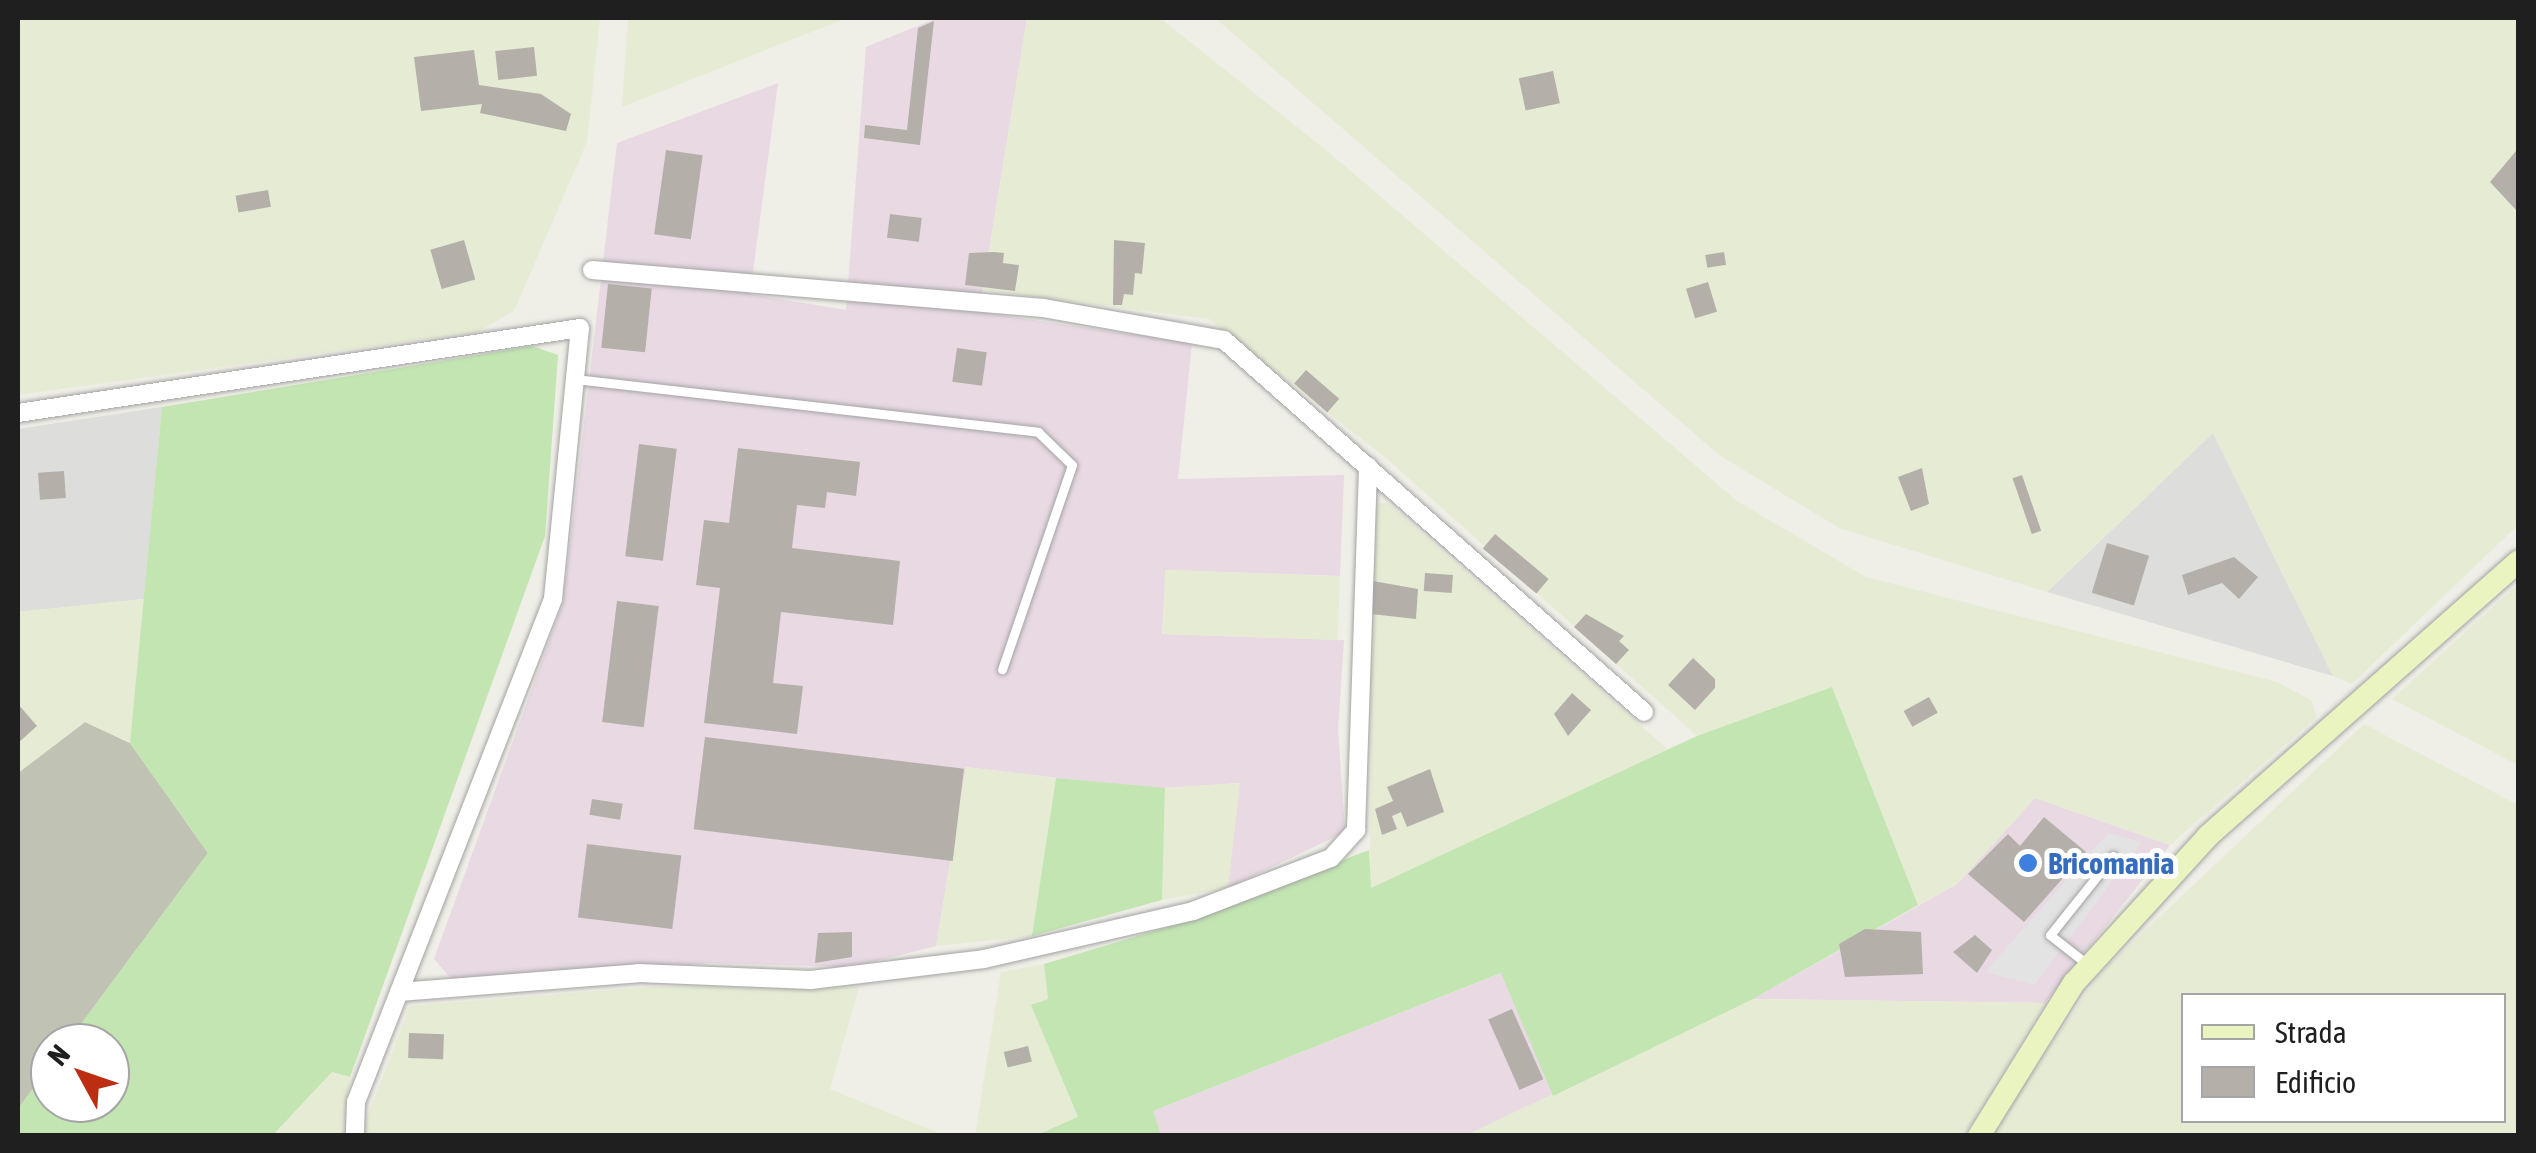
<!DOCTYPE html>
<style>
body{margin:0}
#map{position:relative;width:2536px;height:1153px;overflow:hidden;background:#efeee7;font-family:"Asap Condensed",sans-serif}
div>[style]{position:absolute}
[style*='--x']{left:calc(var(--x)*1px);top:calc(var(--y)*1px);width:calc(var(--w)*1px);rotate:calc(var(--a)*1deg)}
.residential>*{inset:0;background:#dddddc}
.industrial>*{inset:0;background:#e8d9e3}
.construction>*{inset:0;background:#c0c3b3}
.farmland>*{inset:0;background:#e6ecd4;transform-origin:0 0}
.grass>*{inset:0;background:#c2e5b1}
.parking>*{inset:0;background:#e3e3e3}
.building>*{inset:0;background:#b4b0a9;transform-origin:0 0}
.roads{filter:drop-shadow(0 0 2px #a3a3a3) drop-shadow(0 0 2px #a3a3a3)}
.lane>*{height:9px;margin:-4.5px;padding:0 4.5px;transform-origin:4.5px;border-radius:4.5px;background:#fff}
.street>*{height:18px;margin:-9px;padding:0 9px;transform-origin:9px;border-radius:9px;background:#fff}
.secondary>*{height:22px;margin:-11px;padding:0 11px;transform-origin:11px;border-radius:11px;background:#e9f4c0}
.dots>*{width:28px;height:28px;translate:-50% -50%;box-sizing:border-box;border:5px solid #fff;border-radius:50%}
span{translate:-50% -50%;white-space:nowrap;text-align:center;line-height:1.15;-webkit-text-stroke:10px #fff;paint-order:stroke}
.shop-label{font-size:30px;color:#366cbe;font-weight:700}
.left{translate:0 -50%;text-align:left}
.frame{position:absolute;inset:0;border:20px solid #1f1f1f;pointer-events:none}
.legend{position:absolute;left:2181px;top:993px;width:325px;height:130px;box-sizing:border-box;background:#fff;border:2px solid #a5a5a5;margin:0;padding:12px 18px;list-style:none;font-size:30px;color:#1f1f1f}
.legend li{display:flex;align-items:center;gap:20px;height:50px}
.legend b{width:50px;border:2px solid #a5a5a5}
.north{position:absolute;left:30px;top:1023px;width:100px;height:100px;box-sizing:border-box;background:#fff;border:2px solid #a5a5a5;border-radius:50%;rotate:310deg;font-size:28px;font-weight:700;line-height:40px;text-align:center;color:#1f1f1f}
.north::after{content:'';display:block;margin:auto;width:35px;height:45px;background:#bd2d12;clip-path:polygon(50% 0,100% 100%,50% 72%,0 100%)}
</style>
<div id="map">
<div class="residential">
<i style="clip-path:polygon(162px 407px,144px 599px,18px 612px,18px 429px)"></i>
<i style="clip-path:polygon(2213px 433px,2333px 676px,2047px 592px)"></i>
</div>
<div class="industrial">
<i style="clip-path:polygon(937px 18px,1027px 18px,979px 312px,1192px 343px,1178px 479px,1344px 475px,1340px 576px,1166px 570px,1162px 634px,1344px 640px,1338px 729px,1345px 832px,1228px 888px,1239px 783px,1149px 789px,966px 767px,936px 946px,852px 967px,708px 963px,458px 986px,434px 959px,563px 603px,617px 143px,778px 83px,750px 294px,846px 310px,866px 47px)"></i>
<i style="clip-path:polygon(2035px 798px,2170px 845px,2045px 1003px,1753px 999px,1957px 884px)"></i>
<i style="clip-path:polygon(1502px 973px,1553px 1096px,1466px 1136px,1161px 1135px,1153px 1111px)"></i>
</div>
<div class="construction">
<i style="clip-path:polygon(85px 722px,130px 743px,208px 853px,67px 1043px,50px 1043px,50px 1066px,18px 1109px,18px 773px)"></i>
</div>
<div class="farmland">
<i style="clip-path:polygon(18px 18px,600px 18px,587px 142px,514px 311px,477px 332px,18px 395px)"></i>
<i style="clip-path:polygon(628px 18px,847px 18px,622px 107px)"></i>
<i style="clip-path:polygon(1027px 18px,1160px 18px,1326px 150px,1737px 501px,1866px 577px,2277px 682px,2311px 700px,2317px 717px,2170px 845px,2035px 798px,1957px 884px,1918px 905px,1832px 687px,1697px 736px,1387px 459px,1209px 319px,983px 290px)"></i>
<i style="clip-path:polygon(1215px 18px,2518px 18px,2518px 525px,2352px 684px,2333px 676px,2213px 433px,2047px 592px,1839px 528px,1719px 455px)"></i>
<i style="clip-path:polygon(1388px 503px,1672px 753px,1370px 889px,1372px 504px)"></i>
<i style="left:1165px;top:570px;width:175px;height:64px;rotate:2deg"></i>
<i style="clip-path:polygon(2518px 584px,2518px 765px,2392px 699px)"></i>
<i style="clip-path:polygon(144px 599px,130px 743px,85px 722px,18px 773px,18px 612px)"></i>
<i style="clip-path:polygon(evenodd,2364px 724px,2518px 805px,2518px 1135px,1989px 1136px,2100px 973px,2364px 724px,2184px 996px,2504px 996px,2504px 1120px,2184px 1120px,2184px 996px)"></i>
<i style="clip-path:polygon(966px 767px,1056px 778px,1032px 936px,936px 946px)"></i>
<i style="clip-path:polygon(1240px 783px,1228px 888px,1162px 900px,1165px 788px)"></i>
<i style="clip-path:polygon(1044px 964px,1048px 999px,1032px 1006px,1078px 1118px,1037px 1135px,975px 1136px,1001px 972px)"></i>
<i style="clip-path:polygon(652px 987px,859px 987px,830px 1089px,944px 1135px,360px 1136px,410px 1006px)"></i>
<i style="clip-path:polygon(1753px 999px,2045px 1003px,1964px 1135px,1466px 1135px)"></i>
<i style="clip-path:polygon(332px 1072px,350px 1077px,344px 1135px,273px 1136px)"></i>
</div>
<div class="grass">
<i style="clip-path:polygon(532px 346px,558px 355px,545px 536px,350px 1077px,332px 1072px,273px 1135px,18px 1135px,18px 1109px,50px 1066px,50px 1103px,110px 1103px,110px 1043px,67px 1043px,208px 853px,130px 743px,162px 407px)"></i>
<i style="clip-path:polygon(1832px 687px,1918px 905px,1753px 999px,1553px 1096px,1501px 973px,1153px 1111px,1161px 1135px,1037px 1135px,1078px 1117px,1031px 1005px,1048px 999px,1044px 964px,1171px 926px,1369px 850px,1371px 888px,1697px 736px)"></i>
<i style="clip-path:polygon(1056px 778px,1165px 788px,1162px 900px,1032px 936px)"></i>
</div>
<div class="parking">
<i style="clip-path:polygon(2108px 833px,2142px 842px,2034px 985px,1985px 972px)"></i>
</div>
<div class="building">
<i style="clip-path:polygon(934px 21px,920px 145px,864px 138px,865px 125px,907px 130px,918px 28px)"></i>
<i style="left:534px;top:47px;width:29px;height:39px;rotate:84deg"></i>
<i style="clip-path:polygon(474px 50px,479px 85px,541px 94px,571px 114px,566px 131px,480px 113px,482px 104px,421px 111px,414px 57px)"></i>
<i style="left:1553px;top:71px;width:33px;height:35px;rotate:78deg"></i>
<i style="left:666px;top:150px;width:37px;height:85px;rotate:8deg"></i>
<i style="clip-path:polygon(2516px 151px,2518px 154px,2516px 210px,2490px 182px)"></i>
<i style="left:268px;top:190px;width:17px;height:33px;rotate:80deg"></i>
<i style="left:890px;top:214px;width:32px;height:24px;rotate:7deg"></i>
<i style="left:464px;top:240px;width:41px;height:35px;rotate:74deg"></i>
<i style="clip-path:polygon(1114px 240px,1145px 243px,1142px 274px,1135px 273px,1133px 295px,1124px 294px,1122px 305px,1113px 305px)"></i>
<i style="clip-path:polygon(994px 252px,1004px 253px,1003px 263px,1019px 265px,1015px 291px,965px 285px,969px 253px)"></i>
<i style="left:1724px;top:252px;width:13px;height:19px;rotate:81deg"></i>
<i style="left:1708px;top:282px;width:31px;height:23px;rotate:73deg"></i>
<i style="left:608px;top:284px;width:44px;height:64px;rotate:6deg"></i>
<i style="left:957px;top:348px;width:30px;height:34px;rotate:8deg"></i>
<i style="left:1306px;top:370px;width:44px;height:18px;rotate:41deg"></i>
<i style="left:639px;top:444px;width:38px;height:113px;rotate:7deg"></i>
<i style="clip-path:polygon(738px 448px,860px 462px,856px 496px,827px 492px,825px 508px,797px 505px,792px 548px,900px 561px,893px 625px,781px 612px,773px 683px,803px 686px,797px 734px,704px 723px,720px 588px,696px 585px,704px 520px,729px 523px)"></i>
<i style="clip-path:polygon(1922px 468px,1929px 504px,1911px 511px,1898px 477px)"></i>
<i style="left:64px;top:471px;width:27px;height:26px;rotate:86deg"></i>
<i style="left:2022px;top:475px;width:59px;height:10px;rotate:71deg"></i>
<i style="left:1495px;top:534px;width:70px;height:19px;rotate:40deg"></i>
<i style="left:2107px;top:543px;width:44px;height:52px;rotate:17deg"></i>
<i style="clip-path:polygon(2234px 557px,2258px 577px,2239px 599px,2222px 583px,2188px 595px,2182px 575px)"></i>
<i style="left:1425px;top:573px;width:28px;height:18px;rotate:4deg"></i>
<i style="clip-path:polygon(1373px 581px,1418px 589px,1416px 619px,1371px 614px)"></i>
<i style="left:617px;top:601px;width:42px;height:122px;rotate:7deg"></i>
<i style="clip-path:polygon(1586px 614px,1624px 636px,1619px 641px,1629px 650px,1616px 664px,1574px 627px)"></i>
<i style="clip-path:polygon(1693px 658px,1715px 679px,1715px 688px,1695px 710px,1668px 685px)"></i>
<i style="clip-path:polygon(1572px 693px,1591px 710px,1568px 736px,1554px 714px)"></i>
<i style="left:1929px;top:697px;width:18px;height:29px;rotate:61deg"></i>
<i style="clip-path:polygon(18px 704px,37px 726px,18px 743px)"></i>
<i style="left:705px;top:737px;width:261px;height:93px;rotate:7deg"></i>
<i style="clip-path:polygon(1430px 769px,1444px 812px,1407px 827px,1401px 812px,1392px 816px,1397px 829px,1382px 835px,1375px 809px,1393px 801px,1387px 787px)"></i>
<i style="left:592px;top:799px;width:31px;height:16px;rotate:9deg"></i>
<i style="clip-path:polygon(2044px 817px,2086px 852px,2024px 922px,1968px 874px,2008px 834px,2020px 846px)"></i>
<i style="left:587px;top:844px;width:95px;height:74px;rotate:7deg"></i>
<i style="clip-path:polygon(1865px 929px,1921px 932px,1923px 974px,1845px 977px,1839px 944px)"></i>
<i style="clip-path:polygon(852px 932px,852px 957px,815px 963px,818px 933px)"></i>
<i style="clip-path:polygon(1975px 935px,1992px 950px,1977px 973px,1953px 952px)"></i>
<i style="left:1512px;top:1009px;width:77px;height:26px;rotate:66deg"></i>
<i style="left:409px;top:1033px;width:35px;height:25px;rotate:2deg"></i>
<i style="left:1028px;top:1046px;width:16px;height:25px;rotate:76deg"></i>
</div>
<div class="roads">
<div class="lane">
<i style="--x:575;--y:379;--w:466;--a:6.5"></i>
<i style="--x:1038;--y:432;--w:47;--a:44.1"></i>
<i style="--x:1072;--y:465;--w:216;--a:108.9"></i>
<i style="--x:2087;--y:964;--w:47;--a:-141.9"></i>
<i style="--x:2050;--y:935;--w:101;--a:-51.4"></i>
</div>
<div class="street">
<i style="--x:592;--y:270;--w:453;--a:4.8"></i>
<i style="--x:1043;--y:308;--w:184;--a:10"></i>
<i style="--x:1224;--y:340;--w:561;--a:41.53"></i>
<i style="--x:18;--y:413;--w:568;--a:-8.6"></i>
<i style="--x:580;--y:328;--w:272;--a:95.7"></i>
<i style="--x:553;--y:599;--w:540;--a:111.39"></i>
<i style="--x:356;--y:1102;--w:34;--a:92"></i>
<i style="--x:399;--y:992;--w:240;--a:-4.5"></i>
<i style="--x:638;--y:973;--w:173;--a:2.3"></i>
<i style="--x:811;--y:980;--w:174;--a:-6.9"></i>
<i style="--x:984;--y:959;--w:214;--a:-12.9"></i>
<i style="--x:1193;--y:911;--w:148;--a:-21"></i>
<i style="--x:1331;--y:858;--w:38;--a:-48"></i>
<i style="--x:1356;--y:830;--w:364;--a:-88.1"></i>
</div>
<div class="secondary">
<i style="--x:1979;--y:1136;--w:180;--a:-58.2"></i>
<i style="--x:2074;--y:983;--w:199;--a:-47.6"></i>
<i style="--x:2208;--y:836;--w:414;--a:-41.5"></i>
</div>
</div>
<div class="dots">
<i style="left:2028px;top:863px;background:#3f7fe0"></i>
</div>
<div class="shop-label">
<span class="left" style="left:2048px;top:863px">Bricomania</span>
</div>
<div class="frame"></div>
<ul class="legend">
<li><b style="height:12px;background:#e9f4c0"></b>Strada</li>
<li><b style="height:28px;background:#b4b0a9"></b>Edificio</li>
</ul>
<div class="north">N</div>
</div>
